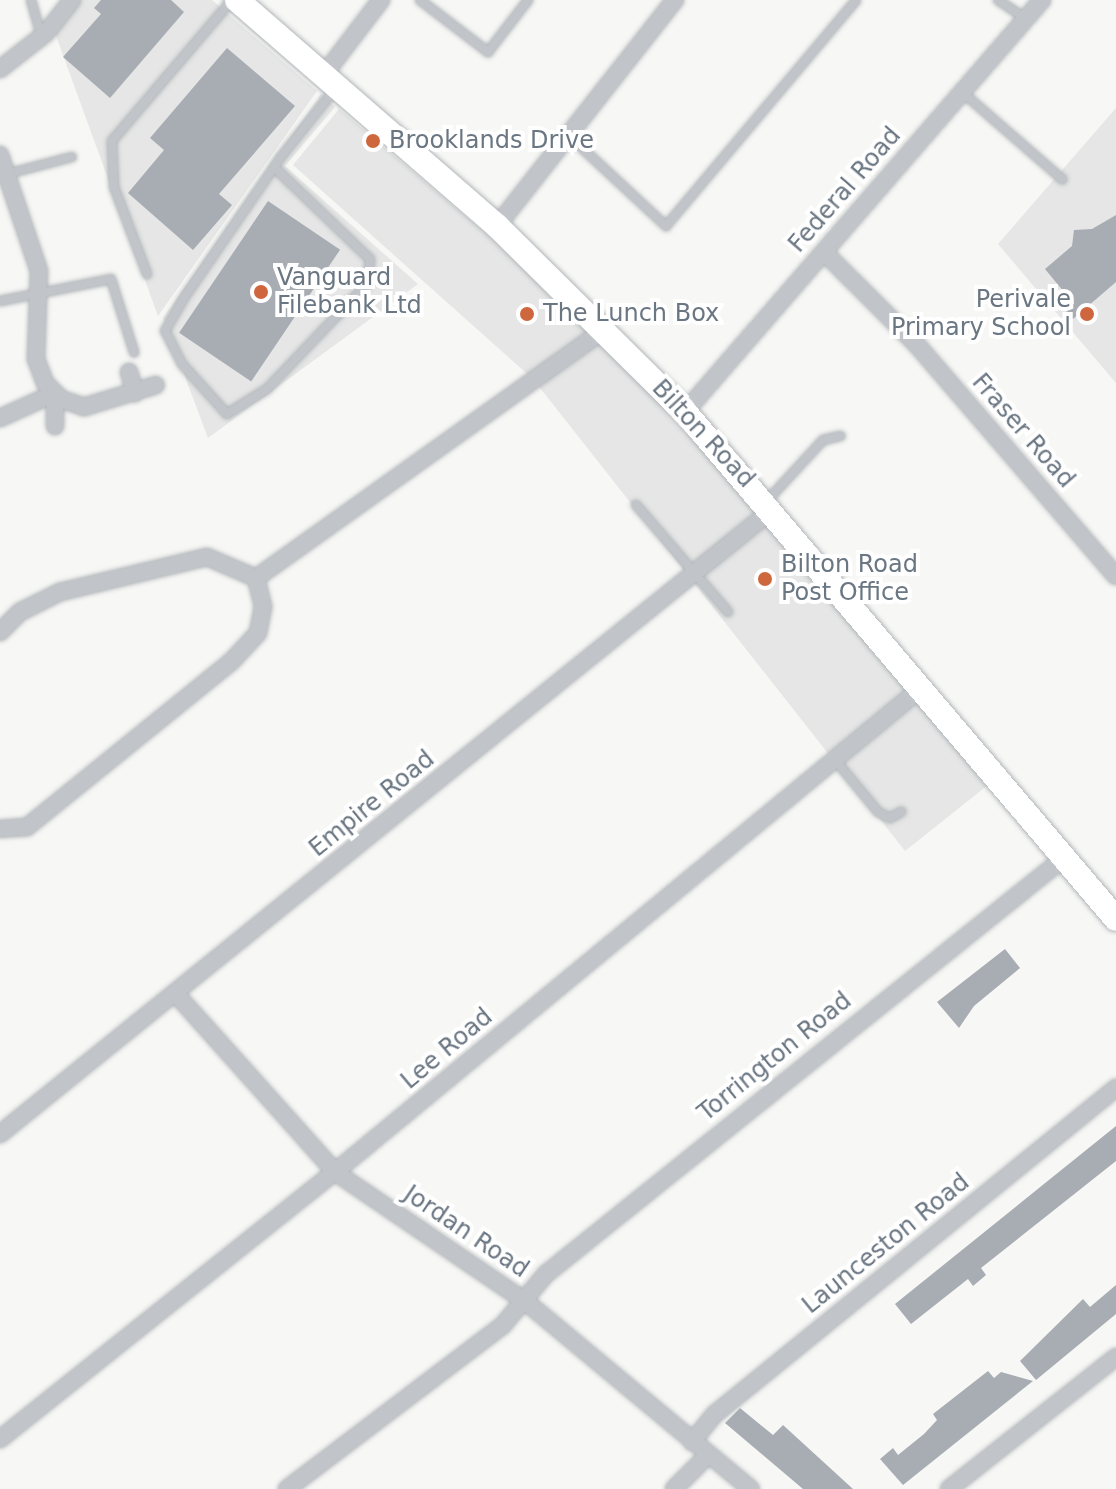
<!DOCTYPE html>
<style>
body{margin:0}
#map{position:relative;width:1116px;height:1489px;overflow:hidden;background:#f7f7f5;font-family:"DejaVu Sans",sans-serif}
div>[style]{position:absolute}
[style*='--x']{left:calc(var(--x)*1px);top:calc(var(--y)*1px);width:calc(var(--w)*1px);rotate:calc(var(--a)*1deg)}
.built>*{inset:0;background:#e5e6e5}
.building>*{inset:0;background:#a7adb3;transform-origin:0 0}
.roads{filter:drop-shadow(0 0 2px #b2b6ba) drop-shadow(0 0 2px #b2b6ba)}
.lane>*{height:8px;margin:-4px;padding:0 4px;transform-origin:4px;border-radius:4px;background:#c1c4c8}
.street>*{height:16px;margin:-8px;padding:0 8px;transform-origin:8px;border-radius:8px;background:#c1c4c8}
.secondary>*{height:24px;margin:-12px;padding:0 12px;transform-origin:12px;border-radius:12px;background:#fff}
.dots>*{width:22px;height:22px;translate:-50% -50%;box-sizing:border-box;border:4px solid #fff;border-radius:50%}
span{translate:-50% -50%;white-space:nowrap;text-align:center;line-height:1.15;-webkit-text-stroke:8px #fff;paint-order:stroke}
.poi-label{font-size:24px;color:#6a7682}
.left{translate:0 -50%;text-align:left}
.right{translate:-100% -50%;text-align:right}
.street-label{font-size:24px;color:#6a7682}
</style>
<div id="map">
<div class="built">
<i style="clip-path:polygon(80px 0,212px 0,317px 91px,158px 316px,55px 33px)"></i>
<i style="clip-path:polygon(321px 94px,335px 107px,285px 166px,418px 284px,208px 438px,163px 318px)"></i>
<i style="clip-path:polygon(1116px 108px,1116px 383px,998px 244px)"></i>
<i style="clip-path:polygon(339px 109px,491px 238px,654px 398px,774px 521px,993px 781px,905px 851px,533px 379px,293px 165px)"></i>
</div>
<div class="building">
<i style="clip-path:polygon(101px 0,171px 0,184px 12px,110px 98px,63px 57px,101px 14px,94px 8px)"></i>
<i style="clip-path:polygon(227px 48px,295px 106px,219px 194px,232px 205px,193px 250px,128px 193px,164px 150px,150px 138px)"></i>
<i style="left:268px;top:201px;width:87px;height:159px;rotate:34deg"></i>
<i style="clip-path:polygon(1116px 215px,1116px 282px,1073px 319px,1056px 299px,1064px 292px,1045px 269px,1072px 246px,1074px 230px,1092px 229px)"></i>
<i style="clip-path:polygon(1005px 949px,1020px 968px,974px 1006px,959px 1028px,937px 1002px)"></i>
<i style="clip-path:polygon(1116px 1126px,1116px 1161px,981px 1268px,986px 1275px,973px 1286px,968px 1279px,911px 1324px,895px 1304px)"></i>
<i style="clip-path:polygon(1116px 1285px,1116px 1314px,1036px 1380px,1020px 1361px,1083px 1299px,1090px 1307px)"></i>
<i style="clip-path:polygon(988px 1371px,994px 1378px,1001px 1372px,1033px 1381px,903px 1485px,880px 1459px,893px 1448px,898px 1455px,924px 1434px,937px 1420px,933px 1414px)"></i>
<i style="clip-path:polygon(740px 1408px,773px 1435px,783px 1425px,853px 1489px,803px 1489px,725px 1423px)"></i>
</div>
<div class="roads">
<div class="lane">
<i style="--x:31;--y:0;--w:37;--a:74"></i>
<i style="--x:420;--y:0;--w:86;--a:37.4"></i>
<i style="--x:488;--y:52;--w:66;--a:-52.4"></i>
<i style="--x:998;--y:0;--w:32;--a:34"></i>
<i style="--x:962;--y:92;--w:133;--a:41"></i>
<i style="--x:568;--y:135;--w:134;--a:42.9"></i>
<i style="--x:666;--y:226;--w:295;--a:-49.9"></i>
<i style="--x:274;--y:167;--w:133;--a:43.8"></i>
<i style="--x:370;--y:259;--w:24;--a:95"></i>
<i style="--x:368;--y:283;--w:146;--a:133.6"></i>
<i style="--x:267;--y:389;--w:47;--a:148"></i>
<i style="--x:227;--y:414;--w:67;--a:-132"></i>
<i style="--x:182;--y:364;--w:37;--a:-117"></i>
<i style="--x:165;--y:331;--w:38;--a:-60"></i>
<i style="--x:184;--y:298;--w:159;--a:-55.5"></i>
<i style="--x:274;--y:167;--w:11;--a:-56"></i>
<i style="--x:280;--y:158;--w:90;--a:-51.3"></i>
<i style="--x:7;--y:174;--w:67;--a:-14.7"></i>
<i style="--x:147;--y:274;--w:93;--a:-110.8"></i>
<i style="--x:114;--y:187;--w:46;--a:-92.5"></i>
<i style="--x:112;--y:141;--w:185;--a:-49.6"></i>
<i style="--x:0;--y:301;--w:113;--a:-11.2"></i>
<i style="--x:111;--y:279;--w:77;--a:72.5"></i>
<i style="--x:766;--y:502;--w:84;--a:-47.4"></i>
<i style="--x:823;--y:440;--w:18;--a:-13"></i>
<i style="--x:636;--y:505;--w:141;--a:49.3"></i>
<i style="--x:835;--y:760;--w:67;--a:50.4"></i>
<i style="--x:878;--y:812;--w:13;--a:27"></i>
<i style="--x:890;--y:818;--w:13;--a:-29"></i>
</div>
<div class="street">
<i style="--x:0;--y:69;--w:58;--a:-38"></i>
<i style="--x:46;--y:33;--w:42;--a:-51.8"></i>
<i style="--x:323;--y:76;--w:96;--a:-52.7"></i>
<i style="--x:0;--y:155;--w:122;--a:71.4"></i>
<i style="--x:39;--y:271;--w:88;--a:92"></i>
<i style="--x:36;--y:359;--w:26;--a:69"></i>
<i style="--x:45;--y:383;--w:23;--a:45"></i>
<i style="--x:61;--y:399;--w:24;--a:19"></i>
<i style="--x:84;--y:407;--w:75;--a:-17"></i>
<i style="--x:497;--y:226;--w:288;--a:-51.8"></i>
<i style="--x:824;--y:252;--w:133;--a:45"></i>
<i style="--x:918;--y:346;--w:303;--a:49.3"></i>
<i style="--x:129;--y:372;--w:22;--a:74"></i>
<i style="--x:685;--y:412;--w:545;--a:-49.09"></i>
<i style="--x:0;--y:418;--w:60;--a:-24.4"></i>
<i style="--x:55;--y:393;--w:33;--a:90"></i>
<i style="--x:256;--y:578;--w:427;--a:-35.5"></i>
<i style="--x:0;--y:632;--w:28;--a:-45"></i>
<i style="--x:20;--y:612;--w:45;--a:-26.6"></i>
<i style="--x:60;--y:592;--w:151;--a:-13.4"></i>
<i style="--x:207;--y:557;--w:53;--a:23.2"></i>
<i style="--x:256;--y:578;--w:30;--a:76"></i>
<i style="--x:263;--y:607;--w:26;--a:101"></i>
<i style="--x:258;--y:633;--w:38;--a:133"></i>
<i style="--x:232;--y:661;--w:264;--a:141"></i>
<i style="--x:27;--y:827;--w:27;--a:176"></i>
<i style="--x:176;--y:994;--w:239;--a:48.2"></i>
<i style="--x:335;--y:1172;--w:230;--a:34.2"></i>
<i style="--x:525;--y:1301;--w:294;--a:39.8"></i>
<i style="--x:0;--y:1134;--w:993;--a:-38.95"></i>
<i style="--x:0;--y:1439;--w:428;--a:-38.6"></i>
<i style="--x:335;--y:1172;--w:759;--a:-39.54"></i>
<i style="--x:692;--y:1442;--w:36;--a:-51"></i>
<i style="--x:715;--y:1414;--w:517;--a:-39.11"></i>
<i style="--x:287;--y:1489;--w:271;--a:-37.2"></i>
<i style="--x:503;--y:1325;--w:67;--a:-49.9"></i>
<i style="--x:546;--y:1274;--w:664;--a:-38.77"></i>
<i style="--x:674;--y:1489;--w:47;--a:-45"></i>
<i style="--x:949;--y:1489;--w:213;--a:-38.3"></i>
</div>
<div class="secondary">
<i style="--x:237;--y:0;--w:344;--a:41"></i>
<i style="--x:497;--y:226;--w:264;--a:44.7"></i>
<i style="--x:685;--y:412;--w:665;--a:49.63"></i>
</div>
</div>
<div class="dots">
<i style="left:373px;top:141px;background:#ce673e"></i>
<i style="left:261px;top:292px;background:#ce673e"></i>
<i style="left:527px;top:314px;background:#ce673e"></i>
<i style="left:1087px;top:314px;background:#ce673e"></i>
<i style="left:765px;top:579px;background:#ce673e"></i>
</div>
<div class="poi-label">
<span class="left" style="left:389px;top:141px">Brooklands Drive</span>
<span class="left" style="left:277px;top:292px">Vanguard<br>Filebank Ltd</span>
<span class="right" style="left:1071px;top:314px">Perivale<br>Primary School</span>
<span class="left" style="left:543px;top:314px">The Lunch Box</span>
<span class="left" style="left:781px;top:579px">Bilton Road<br>Post Office</span>
</div>
<div class="street-label">
<span style="left:845px;top:190px;rotate:-49deg">Federal Road</span>
<span style="left:1023px;top:431px;rotate:49deg">Fraser Road</span>
<span style="left:703px;top:434px;rotate:47deg">Bilton Road</span>
<span style="left:372px;top:804px;rotate:-39deg">Empire Road</span>
<span style="left:447px;top:1049px;rotate:-40deg">Lee Road</span>
<span style="left:775px;top:1057px;rotate:-39deg">Torrington Road</span>
<span style="left:466px;top:1232px;rotate:34deg">Jordan Road</span>
<span style="left:886px;top:1244px;rotate:-39deg">Launceston Road</span>
</div>
</div>
